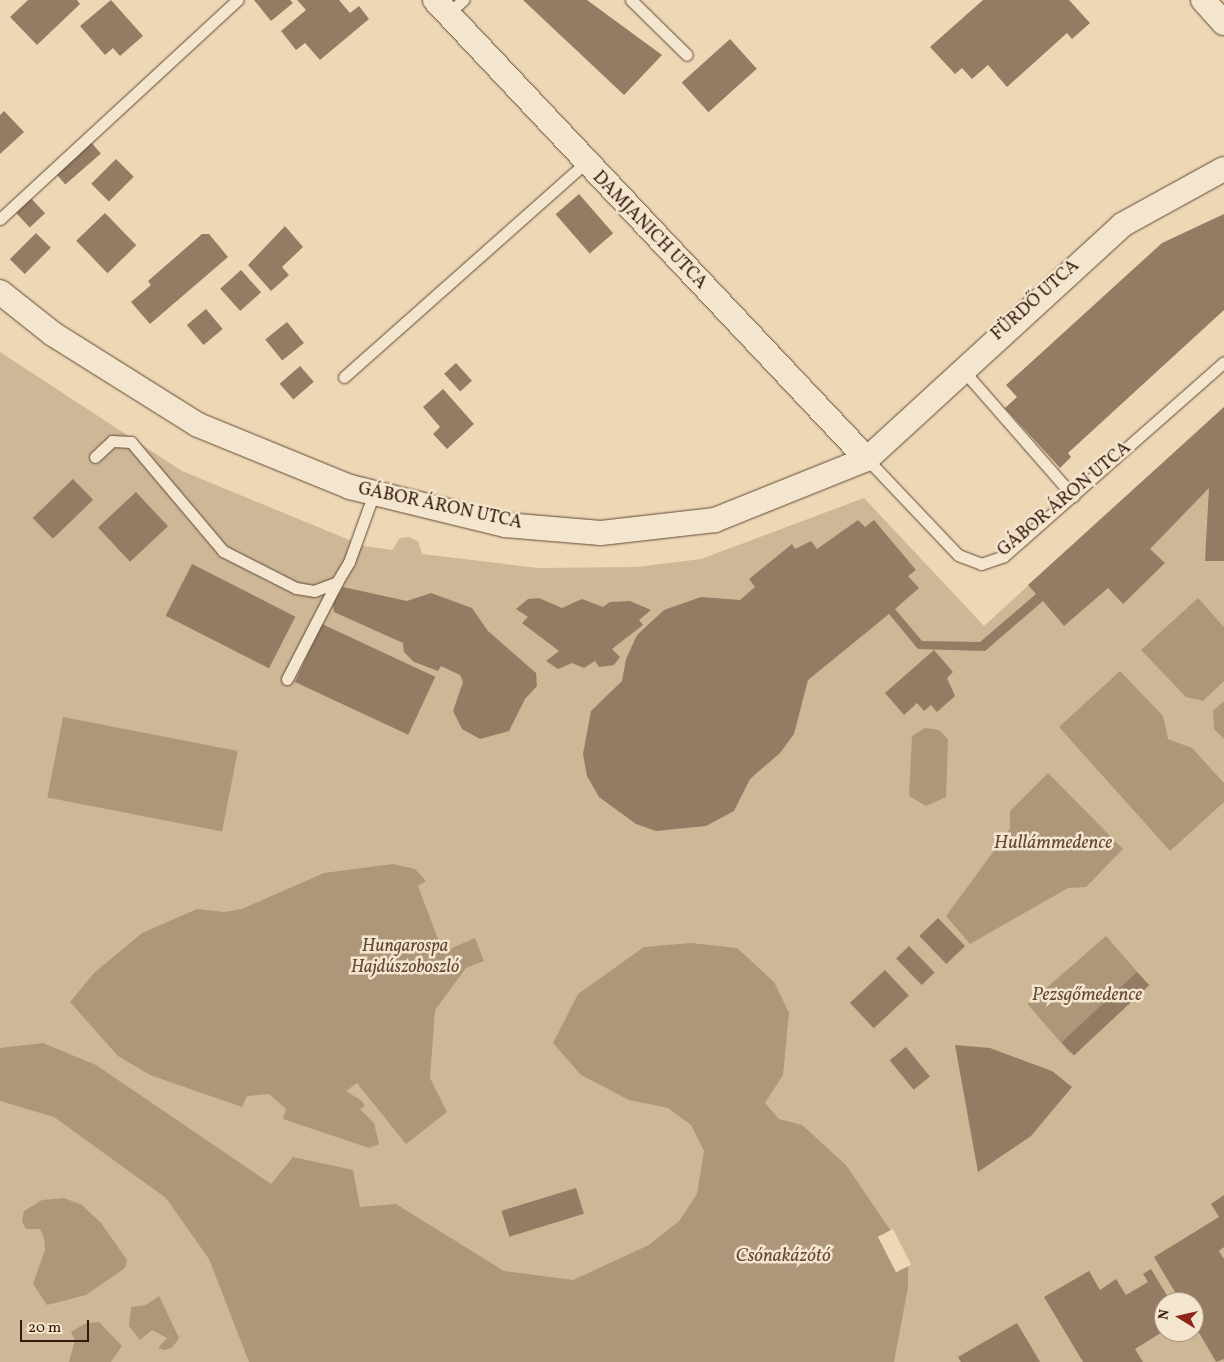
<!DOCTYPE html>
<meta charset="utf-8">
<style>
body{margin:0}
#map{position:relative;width:1224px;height:1362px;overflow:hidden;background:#edd7b4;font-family:Vollkorn,serif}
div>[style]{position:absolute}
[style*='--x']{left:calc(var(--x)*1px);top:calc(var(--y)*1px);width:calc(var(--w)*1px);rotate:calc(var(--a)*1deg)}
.green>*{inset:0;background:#ceb797}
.water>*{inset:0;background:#ae967b;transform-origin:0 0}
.pier>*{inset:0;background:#edd7b4;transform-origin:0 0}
.building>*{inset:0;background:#947b63;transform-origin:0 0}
.roads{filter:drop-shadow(0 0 1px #624836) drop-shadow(0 0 1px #624836)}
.lane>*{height:11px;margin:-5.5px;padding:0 5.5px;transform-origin:5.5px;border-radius:5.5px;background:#f3e5ce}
.street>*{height:24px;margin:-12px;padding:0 12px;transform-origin:12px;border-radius:12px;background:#f3e5ce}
span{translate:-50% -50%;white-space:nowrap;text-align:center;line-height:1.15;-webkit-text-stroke:5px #f3e5ce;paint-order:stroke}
.street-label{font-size:18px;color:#34180c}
.park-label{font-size:18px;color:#624836;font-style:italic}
.water-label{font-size:19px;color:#654a38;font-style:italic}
.north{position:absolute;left:1154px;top:1292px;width:50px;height:50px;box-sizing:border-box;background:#f3e5ce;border:1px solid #a79380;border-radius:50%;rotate:279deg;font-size:14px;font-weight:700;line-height:20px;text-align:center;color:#34180c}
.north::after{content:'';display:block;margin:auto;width:18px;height:22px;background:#8f2418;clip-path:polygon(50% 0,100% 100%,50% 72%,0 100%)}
.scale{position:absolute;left:20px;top:1320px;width:69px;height:22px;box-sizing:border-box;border:2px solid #34180c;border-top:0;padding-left:6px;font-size:15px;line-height:18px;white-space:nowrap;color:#34180c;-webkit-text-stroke:4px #f3e5ce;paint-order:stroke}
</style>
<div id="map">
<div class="green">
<i style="clip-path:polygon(evenodd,0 352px,182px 471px,364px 546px,392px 550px,400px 538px,409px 537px,418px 541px,422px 554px,538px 568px,637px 567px,701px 559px,864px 498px,984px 626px,1224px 407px,1224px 1362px,0 1362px,0 352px,1164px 1302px,1194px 1302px,1194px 1332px,1164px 1332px,1164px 1302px)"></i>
</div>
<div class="water">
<i style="clip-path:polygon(1198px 598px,1224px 627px,1224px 681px,1203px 701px,1186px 697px,1141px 650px)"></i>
<i style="clip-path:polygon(1120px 671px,1163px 716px,1168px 739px,1192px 748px,1224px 783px,1224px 802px,1170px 851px,1059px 727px)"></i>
<i style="clip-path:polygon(1224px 701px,1224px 739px,1214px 729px,1213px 711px)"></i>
<i style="left:63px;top:717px;width:178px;height:82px;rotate:11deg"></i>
<i style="clip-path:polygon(925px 728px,939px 730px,948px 739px,946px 797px,926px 806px,909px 796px,912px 736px)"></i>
<i style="clip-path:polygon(1048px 773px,1123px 849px,1086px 887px,1068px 888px,970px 944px,946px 916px,1010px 829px,1010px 811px)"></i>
<i style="clip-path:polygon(393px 864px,415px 869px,426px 881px,418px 886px,443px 952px,475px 938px,484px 961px,466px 968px,435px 1010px,430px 1078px,447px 1112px,406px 1144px,357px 1083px,346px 1091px,362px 1101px,365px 1106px,360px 1109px,374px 1123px,379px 1144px,369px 1148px,283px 1119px,286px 1109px,269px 1094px,247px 1096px,242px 1107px,150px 1075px,118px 1056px,70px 1002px,94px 973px,142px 933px,197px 909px,224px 912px,242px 909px,324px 873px)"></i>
<i style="left:1106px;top:936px;width:65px;height:104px;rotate:49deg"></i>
<i style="clip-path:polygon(691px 943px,737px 948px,774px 982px,789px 1013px,783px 1075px,765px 1103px,779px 1119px,802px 1125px,846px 1165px,895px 1237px,908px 1265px,908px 1287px,894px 1362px,249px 1362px,209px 1259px,166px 1198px,54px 1117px,0 1101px,0 1048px,43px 1043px,96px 1065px,271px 1184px,293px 1157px,353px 1170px,360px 1207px,396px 1204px,504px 1271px,573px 1280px,649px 1245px,679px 1221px,697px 1194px,704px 1151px,691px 1125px,668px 1108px,629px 1100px,581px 1075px,553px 1043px,578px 994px,644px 947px)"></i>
<i style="clip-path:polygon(64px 1198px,82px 1205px,101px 1223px,127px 1260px,125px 1268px,86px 1295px,47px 1305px,33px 1284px,45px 1250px,44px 1238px,40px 1229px,26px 1229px,22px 1222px,24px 1211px,42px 1200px)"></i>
<i style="clip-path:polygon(159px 1296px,179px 1338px,172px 1348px,164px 1350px,158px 1348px,167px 1338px,152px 1330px,140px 1340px,129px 1326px,131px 1307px,146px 1305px)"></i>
<i style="clip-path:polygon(99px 1322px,122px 1346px,111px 1362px,69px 1362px,75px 1340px,71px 1332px,86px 1323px)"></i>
</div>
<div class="pier">
<i style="left:893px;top:1229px;width:40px;height:17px;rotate:63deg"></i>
</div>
<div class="building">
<i style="clip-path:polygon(28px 0,77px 0,80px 4px,37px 45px,10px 17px)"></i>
<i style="clip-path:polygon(111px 0,143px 36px,120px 56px,113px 48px,105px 55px,80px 26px)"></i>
<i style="clip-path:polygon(254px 0,290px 0,293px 3px,271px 21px)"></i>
<i style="clip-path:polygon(297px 0,339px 0,350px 13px,359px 6px,369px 19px,320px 60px,305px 43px,296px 50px,281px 31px,306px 10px)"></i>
<i style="clip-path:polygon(523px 0,587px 0,662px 55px,624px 95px)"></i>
<i style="clip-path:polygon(983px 0,1069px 0,1090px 23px,1072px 39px,1067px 33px,1007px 87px,988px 65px,972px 79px,962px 68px,955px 74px,930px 47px)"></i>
<i style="left:730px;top:39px;width:40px;height:65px;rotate:48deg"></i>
<i style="clip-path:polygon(4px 111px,24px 132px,0 154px,0 115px)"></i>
<i style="left:89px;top:140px;width:18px;height:47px;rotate:49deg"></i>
<i style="left:116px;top:159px;width:25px;height:35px;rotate:45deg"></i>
<i style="left:579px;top:194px;width:52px;height:31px;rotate:49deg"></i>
<i style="left:28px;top:195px;width:25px;height:21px;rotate:47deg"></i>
<i style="left:105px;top:213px;width:45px;height:40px;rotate:46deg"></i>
<i style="clip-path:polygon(1224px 214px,1224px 310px,1068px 453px,1071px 457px,1060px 468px,1005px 408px,1017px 397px,1006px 385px,1162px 243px)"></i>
<i style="clip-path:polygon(285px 226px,303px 247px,282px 267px,289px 275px,271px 291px,248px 265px)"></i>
<i style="left:36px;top:233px;width:21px;height:37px;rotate:45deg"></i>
<i style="clip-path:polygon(202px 234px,209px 234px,228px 257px,150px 324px,131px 302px,151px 285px,148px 281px)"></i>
<i style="left:241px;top:270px;width:30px;height:28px;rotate:48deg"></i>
<i style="left:206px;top:309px;width:26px;height:25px;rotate:50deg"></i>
<i style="left:287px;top:322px;width:27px;height:28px;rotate:51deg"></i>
<i style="left:456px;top:363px;width:24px;height:16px;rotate:48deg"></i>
<i style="left:300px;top:366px;width:21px;height:27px;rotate:49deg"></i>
<i style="clip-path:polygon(443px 389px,474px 424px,447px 449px,433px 434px,440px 427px,423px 407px)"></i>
<i style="clip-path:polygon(1224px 407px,1224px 561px,1205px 561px,1209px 488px,1150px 549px,1165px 563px,1123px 604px,1108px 588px,1064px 626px,1043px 601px,985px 651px,918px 649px,889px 614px,808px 680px,794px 734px,780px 753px,750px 779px,734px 811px,706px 826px,656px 831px,636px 824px,599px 797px,587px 776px,583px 754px,591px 711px,622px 681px,626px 659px,637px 635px,664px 610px,701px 597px,740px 600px,755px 587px,749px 579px,792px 544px,795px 549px,811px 541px,817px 549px,858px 520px,865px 527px,874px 520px,916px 570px,908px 576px,919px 588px,895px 609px,922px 641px,980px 642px,1036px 594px,1028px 585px)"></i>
<i style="left:73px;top:479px;width:29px;height:56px;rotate:46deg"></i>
<i style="left:136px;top:492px;width:47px;height:52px;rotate:47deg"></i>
<i style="left:192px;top:564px;width:116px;height:58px;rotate:27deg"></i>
<i style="clip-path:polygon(343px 587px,407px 601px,431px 593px,472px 608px,488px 631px,536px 673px,537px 686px,525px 699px,509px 731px,480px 739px,462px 729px,453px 711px,463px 682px,460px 675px,441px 666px,438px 671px,414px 662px,404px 652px,403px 643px,334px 612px,333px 604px)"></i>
<i style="clip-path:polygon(539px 598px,562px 608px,582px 599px,603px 607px,610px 602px,630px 601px,651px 610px,639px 620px,643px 625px,612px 649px,620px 657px,614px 665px,599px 667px,595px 661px,584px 668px,572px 663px,558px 669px,546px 661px,559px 651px,522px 623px,528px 617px,516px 609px,528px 599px)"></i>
<i style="left:322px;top:624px;width:125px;height:64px;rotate:25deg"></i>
<i style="clip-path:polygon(934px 650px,953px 672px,947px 678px,955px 696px,937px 712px,931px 705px,924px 711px,917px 703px,904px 715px,885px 693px)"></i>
<i style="left:938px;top:918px;width:39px;height:26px;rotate:46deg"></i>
<i style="left:909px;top:946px;width:37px;height:18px;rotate:46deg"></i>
<i style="left:885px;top:970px;width:35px;height:48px;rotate:47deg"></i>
<i style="left:1137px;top:972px;width:18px;height:103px;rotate:47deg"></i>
<i style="clip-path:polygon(955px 1045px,990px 1048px,1052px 1071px,1072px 1087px,1031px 1136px,978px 1172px)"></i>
<i style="left:906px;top:1047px;width:38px;height:21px;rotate:51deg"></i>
<i style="left:576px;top:1188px;width:27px;height:78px;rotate:73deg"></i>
<i style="clip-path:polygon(1224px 1195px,1224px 1247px,1219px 1251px,1224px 1259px,1224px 1359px,1216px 1362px,1194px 1324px,1194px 1302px,1181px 1302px,1154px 1257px,1219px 1217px,1211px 1204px)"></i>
<i style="clip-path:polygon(1151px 1269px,1171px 1302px,1164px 1302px,1164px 1331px,1135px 1349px,1143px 1362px,1083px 1362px,1044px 1297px,1089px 1271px,1100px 1290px,1116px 1279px,1126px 1295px,1148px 1282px,1143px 1274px)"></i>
<i style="clip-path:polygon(1017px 1323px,1040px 1362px,961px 1362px,958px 1357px)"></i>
</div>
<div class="roads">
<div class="lane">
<i style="--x:631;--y:0;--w:78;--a:44.5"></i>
<i style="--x:448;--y:14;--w:21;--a:-43"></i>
<i style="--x:0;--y:219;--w:323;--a:-42.7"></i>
<i style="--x:962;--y:369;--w:169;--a:48.8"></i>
<i style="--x:344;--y:377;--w:322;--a:-41.6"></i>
<i style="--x:95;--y:457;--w:23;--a:-43"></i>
<i style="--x:112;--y:441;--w:19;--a:3"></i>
<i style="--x:131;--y:442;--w:143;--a:49.8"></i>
<i style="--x:223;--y:551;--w:82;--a:26.9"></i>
<i style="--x:296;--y:588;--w:18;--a:9"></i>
<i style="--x:314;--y:591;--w:25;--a:-21"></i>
<i style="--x:337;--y:582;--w:23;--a:-59"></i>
<i style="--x:349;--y:562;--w:73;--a:-70.1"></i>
<i style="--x:867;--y:459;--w:132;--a:46.5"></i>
<i style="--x:958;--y:555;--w:25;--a:21"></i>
<i style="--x:981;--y:564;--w:24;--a:-19"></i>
<i style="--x:1004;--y:556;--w:293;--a:-41.4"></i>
<i style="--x:287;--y:679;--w:109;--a:-62.7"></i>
</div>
<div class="street">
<i style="--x:435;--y:0;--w:630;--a:46.74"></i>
<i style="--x:1203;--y:0;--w:31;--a:48"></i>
<i style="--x:0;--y:292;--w:68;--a:38.4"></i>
<i style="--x:53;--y:334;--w:171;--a:32.1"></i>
<i style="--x:198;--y:425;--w:164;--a:22.2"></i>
<i style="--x:350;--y:487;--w:160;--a:13.8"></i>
<i style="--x:505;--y:525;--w:96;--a:4.8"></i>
<i style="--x:601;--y:533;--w:115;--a:-6.5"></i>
<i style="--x:715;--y:520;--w:164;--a:-21.9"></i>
<i style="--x:867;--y:459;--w:346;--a:-42.5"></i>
<i style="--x:1122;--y:225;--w:116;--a:-28.8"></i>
</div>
</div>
<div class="street-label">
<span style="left:649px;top:231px;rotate:46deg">DAMJANICH UTCA</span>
<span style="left:1036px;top:301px;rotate:-42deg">FÜRDŐ UTCA</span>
<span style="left:1065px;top:500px;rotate:-40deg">GÁBOR ÁRON UTCA</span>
<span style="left:440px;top:507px;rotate:12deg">GÁBOR ÁRON UTCA</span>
</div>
<div class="park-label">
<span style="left:405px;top:958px">Hungarospa<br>Hajdúszoboszló</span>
</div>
<div class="water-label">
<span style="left:1053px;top:844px">Hullámmedence</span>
<span style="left:1087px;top:996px">Pezsgőmedence</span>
<span style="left:783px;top:1257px">Csónakázótó</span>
</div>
<div class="north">N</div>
<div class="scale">20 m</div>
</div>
